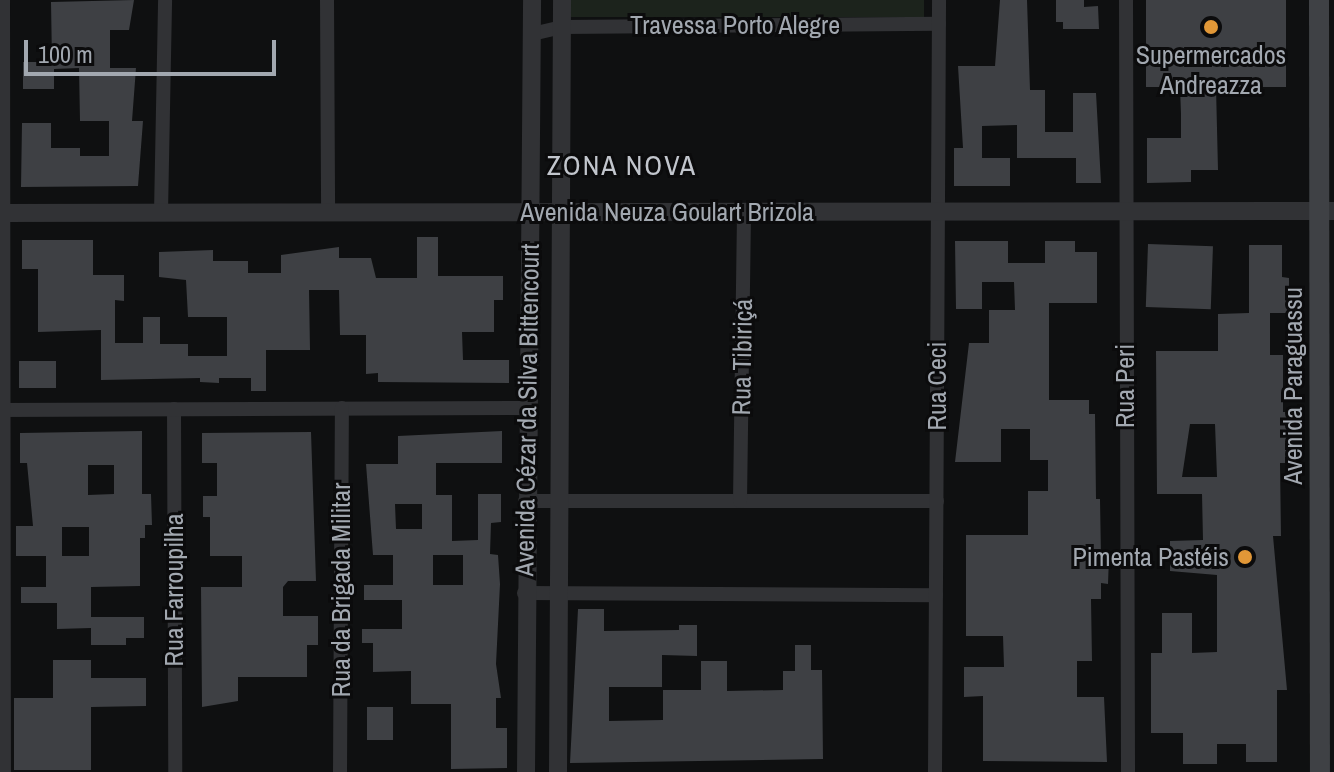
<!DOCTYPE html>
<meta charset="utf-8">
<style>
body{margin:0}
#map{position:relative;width:1334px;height:772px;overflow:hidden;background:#0f1011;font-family:"Archivo Narrow",sans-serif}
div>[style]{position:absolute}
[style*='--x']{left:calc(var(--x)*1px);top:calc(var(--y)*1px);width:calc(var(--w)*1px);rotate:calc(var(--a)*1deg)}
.green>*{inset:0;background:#1c231c;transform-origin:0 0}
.building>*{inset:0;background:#3e4044;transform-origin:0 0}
.minor>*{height:14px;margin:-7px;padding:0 7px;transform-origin:7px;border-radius:7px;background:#313235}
.tertiary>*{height:18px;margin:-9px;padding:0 9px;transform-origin:9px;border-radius:9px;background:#313235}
.secondary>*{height:20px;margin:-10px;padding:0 10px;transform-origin:10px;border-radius:10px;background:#3f4145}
.dots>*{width:22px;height:22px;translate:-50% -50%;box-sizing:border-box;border:4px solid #0b0b0c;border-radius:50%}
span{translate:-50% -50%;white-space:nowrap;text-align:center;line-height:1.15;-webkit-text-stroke:6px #0b0b0c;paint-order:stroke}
.street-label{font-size:26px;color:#a2a8b0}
.poi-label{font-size:26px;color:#a2a8b0}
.right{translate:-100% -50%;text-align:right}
.neighbourhood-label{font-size:28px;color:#c2c6cd;letter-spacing:2px}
.scale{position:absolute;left:24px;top:40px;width:252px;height:36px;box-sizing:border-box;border:4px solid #a2a8b0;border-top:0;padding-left:10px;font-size:24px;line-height:28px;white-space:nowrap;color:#a2a8b0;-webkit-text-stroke:6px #0b0b0c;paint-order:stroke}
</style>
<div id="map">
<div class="green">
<i style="left:567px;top:0;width:357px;height:17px"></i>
</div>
<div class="building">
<i style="clip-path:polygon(134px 0,129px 30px,110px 30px,110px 68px,136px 68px,132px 121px,143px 121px,138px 186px,21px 187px,22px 123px,51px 123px,51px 148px,80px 148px,80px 156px,109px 156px,109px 121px,80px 121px,79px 68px,54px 69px,54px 89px,23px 89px,23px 62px,52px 62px,51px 2px)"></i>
<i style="clip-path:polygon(1000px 0,1027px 0,1030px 90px,1045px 90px,1045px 132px,1073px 132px,1073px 93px,1096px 93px,1101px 183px,1076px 183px,1076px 158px,1017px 158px,1017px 125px,982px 126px,982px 158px,1010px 158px,1010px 186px,954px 186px,954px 148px,963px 148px,958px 66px,995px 66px)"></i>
<i style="clip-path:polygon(1056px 0,1084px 0,1084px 7px,1098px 6px,1099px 29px,1063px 29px,1063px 22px,1056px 22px)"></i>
<i style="clip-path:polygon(1146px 0,1286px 0,1286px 87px,1216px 87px,1218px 170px,1191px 170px,1191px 182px,1147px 183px,1147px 138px,1181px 138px,1181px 114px,1180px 87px,1146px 87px)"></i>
<i style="clip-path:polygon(417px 237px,438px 237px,438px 276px,503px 276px,503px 300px,494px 300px,494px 332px,462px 332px,463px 360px,509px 360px,509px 383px,378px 382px,378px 373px,366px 374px,366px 335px,340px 335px,339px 290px,309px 290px,310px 350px,266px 350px,266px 391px,251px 391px,251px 378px,219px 378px,219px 383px,200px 382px,200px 378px,101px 380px,101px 330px,38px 332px,38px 269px,22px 269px,22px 240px,93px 240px,93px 275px,124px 275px,124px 301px,115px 300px,115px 343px,143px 343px,143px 317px,160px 317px,160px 344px,188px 344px,188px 356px,227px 356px,227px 317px,188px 317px,186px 280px,159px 277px,159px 252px,213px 250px,213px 261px,248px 261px,248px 273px,281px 273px,281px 255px,339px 247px,339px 258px,371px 258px,376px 278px,417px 278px)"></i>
<i style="clip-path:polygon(955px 241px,1008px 241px,1008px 263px,1045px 263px,1045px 241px,1075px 241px,1075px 252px,1097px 252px,1097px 303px,1049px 303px,1049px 400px,1089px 400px,1089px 414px,1095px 414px,1096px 499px,1100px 499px,1101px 557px,1109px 557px,1108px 584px,1101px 583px,1101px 599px,1091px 599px,1092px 661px,1077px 661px,1077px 697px,1104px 697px,1107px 762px,983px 761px,983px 696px,964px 697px,964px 667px,1004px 667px,1003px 636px,966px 636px,966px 535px,1028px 535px,1028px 491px,1048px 491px,1048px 460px,1030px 460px,1030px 429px,1001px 429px,1001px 462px,955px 462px,969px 343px,989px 343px,989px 310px,1015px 310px,1014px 282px,982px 282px,982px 309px,956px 309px)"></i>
<i style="left:1148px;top:244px;width:65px;height:63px;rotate:2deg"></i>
<i style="clip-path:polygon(evenodd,1249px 245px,1282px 245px,1282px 277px,1289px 278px,1289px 313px,1270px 313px,1270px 355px,1283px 355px,1283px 412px,1290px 412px,1294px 432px,1294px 463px,1280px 463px,1281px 536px,1273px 536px,1287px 690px,1277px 690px,1277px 762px,1246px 762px,1246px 744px,1217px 744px,1217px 764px,1183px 764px,1183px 733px,1151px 733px,1151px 653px,1162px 653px,1162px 613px,1192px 613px,1192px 653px,1217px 652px,1217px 575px,1170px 571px,1170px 541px,1203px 540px,1202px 494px,1157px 494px,1156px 351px,1218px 351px,1218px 314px,1249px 313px,1249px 245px,1190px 424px,1215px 424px,1217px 477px,1182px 477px,1190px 424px)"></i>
<i style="left:56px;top:361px;width:27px;height:37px;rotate:90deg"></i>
<i style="clip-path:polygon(evenodd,142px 431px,142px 494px,151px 494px,152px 525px,145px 525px,145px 538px,140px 538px,140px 586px,91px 587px,91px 617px,144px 617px,144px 638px,126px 638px,126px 645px,91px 645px,91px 628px,57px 629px,57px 603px,21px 603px,21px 587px,46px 587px,46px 556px,16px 556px,16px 526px,33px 526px,27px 463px,20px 463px,20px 433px,142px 431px,88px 465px,114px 465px,114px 494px,88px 495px,88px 465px,142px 431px,62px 527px,89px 527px,89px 556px,62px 556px,62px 527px)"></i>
<i style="clip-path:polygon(evenodd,502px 431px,502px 463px,436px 463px,436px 495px,452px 495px,452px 541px,478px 540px,478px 494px,501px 494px,501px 522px,491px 523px,490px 554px,498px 555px,500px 584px,496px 664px,501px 698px,496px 698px,496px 728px,507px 728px,507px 768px,451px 769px,451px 704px,411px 704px,411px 671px,373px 672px,373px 643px,362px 643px,362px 629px,402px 629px,402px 600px,364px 600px,364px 585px,393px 585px,393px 555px,373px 555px,366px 464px,398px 464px,398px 436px,502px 431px,395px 504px,422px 504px,422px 529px,396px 529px,395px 504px,502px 431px,433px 555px,463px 555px,463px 585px,433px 585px,433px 555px)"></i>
<i style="clip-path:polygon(311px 432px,316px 581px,288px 581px,283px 587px,283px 616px,318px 616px,318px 645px,307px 645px,307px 677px,238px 677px,238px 701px,202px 707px,201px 587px,242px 587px,242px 556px,210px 556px,210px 517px,203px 517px,203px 496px,217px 496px,217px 463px,202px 463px,202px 433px)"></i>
<i style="clip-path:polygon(578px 609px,604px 609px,604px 631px,679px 630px,679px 625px,697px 625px,697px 656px,662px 655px,662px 687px,609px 687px,609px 721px,663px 720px,663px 690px,701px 690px,701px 661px,727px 661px,727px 691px,783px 690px,783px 671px,795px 671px,795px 645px,811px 645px,811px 670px,822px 670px,823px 759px,570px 763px)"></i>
<i style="clip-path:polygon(53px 660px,91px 660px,91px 678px,146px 678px,146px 706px,91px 707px,91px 770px,14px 770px,14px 698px,53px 698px)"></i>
<i style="left:367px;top:707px;width:26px;height:33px"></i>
</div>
<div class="minor">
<i style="--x:327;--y:0;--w:213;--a:89.7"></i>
<i style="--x:1126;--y:0;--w:772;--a:89.85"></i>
<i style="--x:532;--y:34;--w:32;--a:-13"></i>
<i style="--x:563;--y:27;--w:376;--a:-0.5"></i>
<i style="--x:161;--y:213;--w:213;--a:-88.9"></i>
<i style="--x:174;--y:409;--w:363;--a:89.8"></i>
<i style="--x:1;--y:410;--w:524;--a:-0.22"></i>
<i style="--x:525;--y:501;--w:412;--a:0"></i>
<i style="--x:740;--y:501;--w:289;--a:-89.2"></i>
<i style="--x:524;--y:593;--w:412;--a:0.3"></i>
<i style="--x:340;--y:772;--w:364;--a:-89.7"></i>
<i style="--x:935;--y:772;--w:772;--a:-89.7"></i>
</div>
<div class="tertiary">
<i style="--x:1;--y:0;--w:772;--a:89.93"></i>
<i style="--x:0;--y:213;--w:1334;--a:-0.09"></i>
<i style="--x:526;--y:772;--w:772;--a:-89.55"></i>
<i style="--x:558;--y:772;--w:772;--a:-89.7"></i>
</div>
<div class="secondary">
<i style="--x:1319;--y:0;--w:772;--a:89.93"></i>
</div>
<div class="dots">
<i style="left:1211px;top:27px;background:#e19737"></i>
<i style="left:1245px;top:557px;background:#e19737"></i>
</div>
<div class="street-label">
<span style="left:735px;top:25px">Travessa Porto Alegre</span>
<span style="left:667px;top:212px">Avenida Neuza Goulart Brizola</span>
<span style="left:742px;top:357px;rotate:-89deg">Rua Tibiriçá</span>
<span style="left:937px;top:386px;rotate:-90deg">Rua Ceci</span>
<span style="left:1125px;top:386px;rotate:-90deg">Rua Peri</span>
<span style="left:1293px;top:386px;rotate:-90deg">Avenida Paraguassu</span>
<span style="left:527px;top:410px;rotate:-89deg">Avenida Cézar da Silva Bittencourt</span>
<span style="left:174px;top:590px;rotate:-90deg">Rua Farroupilha</span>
<span style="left:341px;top:590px;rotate:-90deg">Rua da Brigada Militar</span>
</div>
<div class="poi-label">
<span style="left:1211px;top:70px">Supermercados<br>Andreazza</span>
<span class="right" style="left:1229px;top:557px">Pimenta Pastéis</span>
</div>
<div class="neighbourhood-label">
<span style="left:622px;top:165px">ZONA NOVA</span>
</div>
<div class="scale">100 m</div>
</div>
